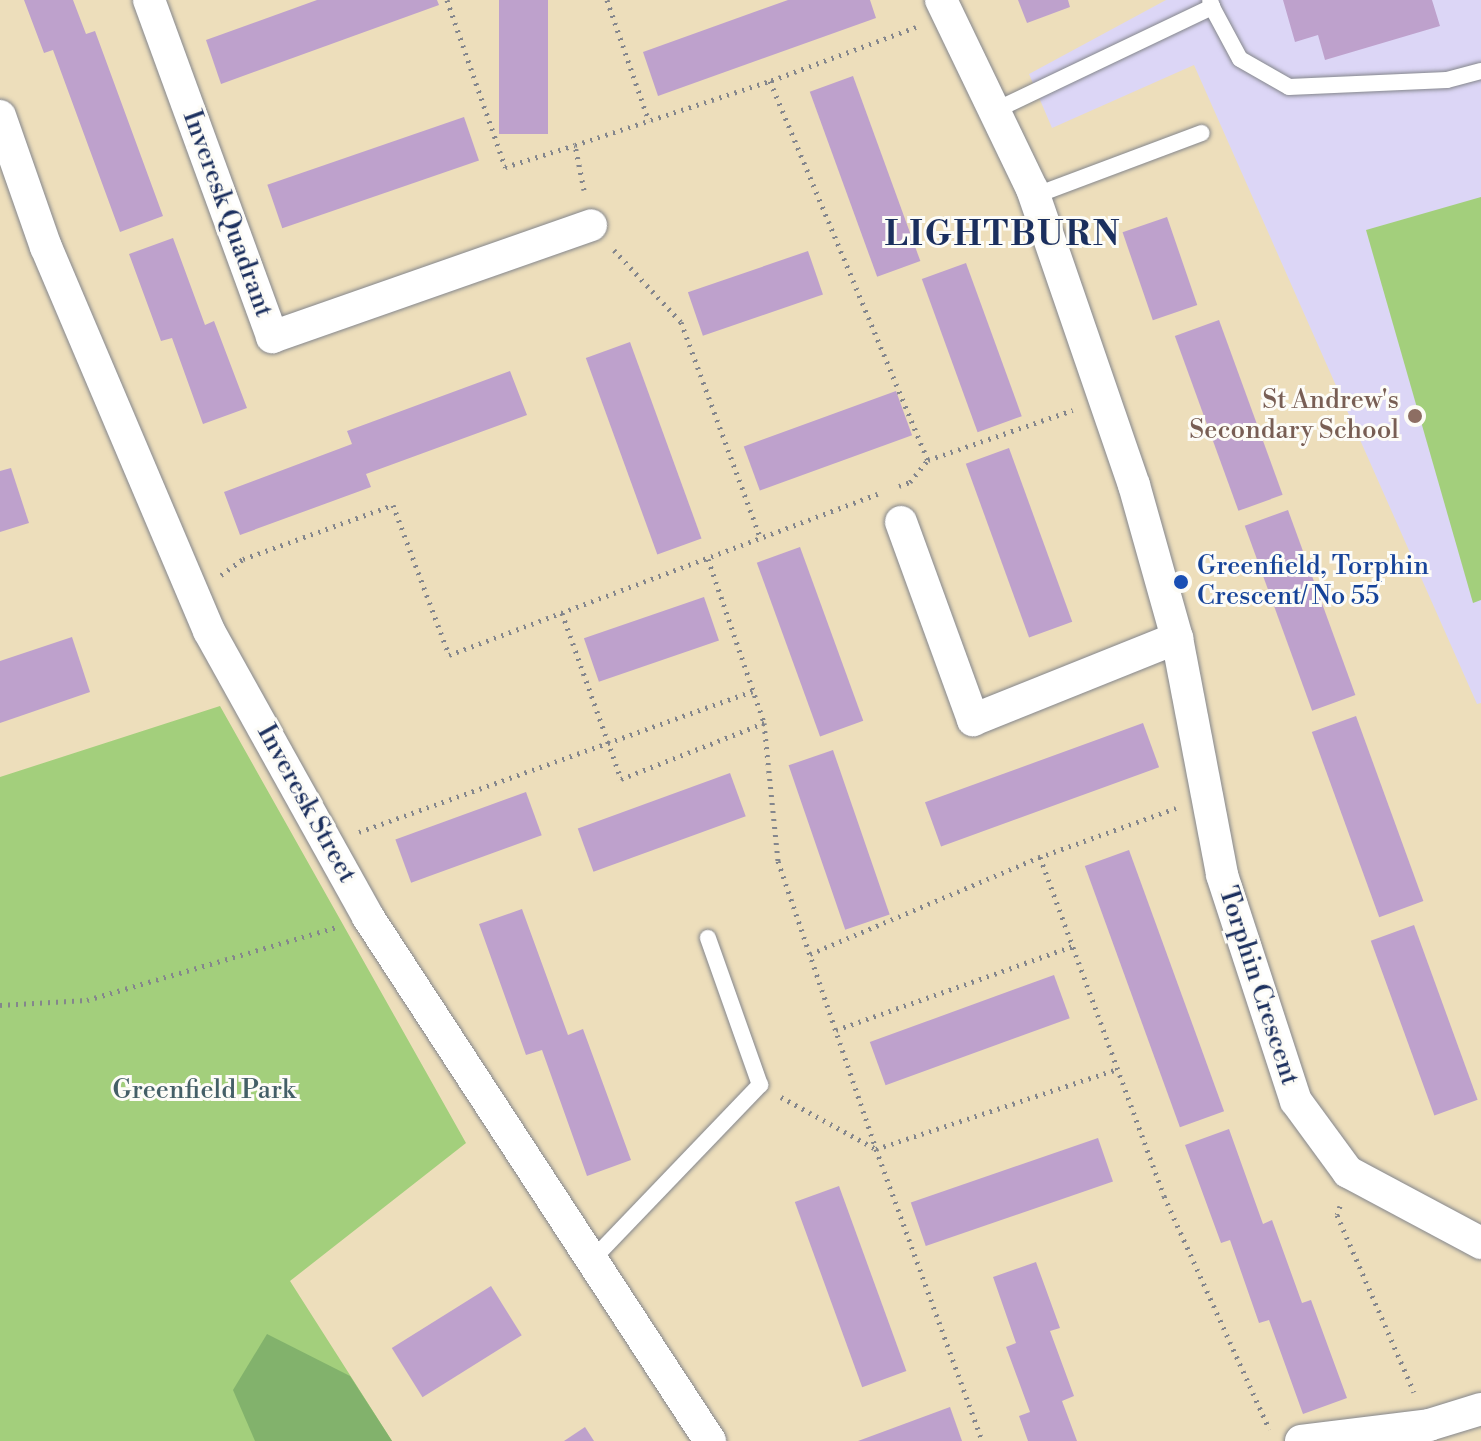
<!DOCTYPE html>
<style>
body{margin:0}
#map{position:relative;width:1481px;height:1441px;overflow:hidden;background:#eddebb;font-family:"Libre Bodoni",serif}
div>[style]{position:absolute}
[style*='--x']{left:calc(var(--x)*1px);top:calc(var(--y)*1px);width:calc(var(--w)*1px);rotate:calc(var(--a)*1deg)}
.built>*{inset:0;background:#dcd6f6}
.green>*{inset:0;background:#a3cf7c}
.forest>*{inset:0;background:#82b26c}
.building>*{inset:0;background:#bea1cc;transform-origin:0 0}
.path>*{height:5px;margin-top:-2.5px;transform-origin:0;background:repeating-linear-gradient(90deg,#84868c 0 2px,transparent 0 8px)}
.roads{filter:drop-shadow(0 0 2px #84868c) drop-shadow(0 0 2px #84868c)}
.lane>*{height:16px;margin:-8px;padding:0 8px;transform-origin:8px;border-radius:8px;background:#fff}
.street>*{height:32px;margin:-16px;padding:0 16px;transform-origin:16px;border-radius:16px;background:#fff}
.dots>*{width:22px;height:22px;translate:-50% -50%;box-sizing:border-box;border:4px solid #fdfcf7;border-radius:50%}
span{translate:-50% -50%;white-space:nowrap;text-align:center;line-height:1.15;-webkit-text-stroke:6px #fdfcf7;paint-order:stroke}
.street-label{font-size:26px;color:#1b2f5e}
.education-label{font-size:26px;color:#785e54}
.right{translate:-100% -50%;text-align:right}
.transit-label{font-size:26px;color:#164399}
.left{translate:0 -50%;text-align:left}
.park-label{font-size:26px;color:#445f67}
.district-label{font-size:34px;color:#1b2f5e;font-weight:700;letter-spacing:2px}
</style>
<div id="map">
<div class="built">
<i style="clip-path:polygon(1166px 0,1481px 0,1481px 703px,1477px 704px,1194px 65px,1052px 128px,1029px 74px)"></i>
</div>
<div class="green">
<i style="clip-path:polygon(1481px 197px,1481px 600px,1473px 603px,1366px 230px)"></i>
<i style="clip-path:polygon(220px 706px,466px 1143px,290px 1281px,392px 1441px,0 1441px,0 777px)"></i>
</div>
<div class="forest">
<i style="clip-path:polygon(267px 1334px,350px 1376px,392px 1441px,255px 1441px,233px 1390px)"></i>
</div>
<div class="building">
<i style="clip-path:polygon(24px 0,73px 0,86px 34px,95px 31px,163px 216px,120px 232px,53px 50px,44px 53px)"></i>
<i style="clip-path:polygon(317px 0,437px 0,439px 5px,221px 84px,206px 40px)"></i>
<i style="left:499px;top:0;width:49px;height:134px"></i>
<i style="clip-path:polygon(788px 0,870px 0,876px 18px,658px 96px,643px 52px)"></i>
<i style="clip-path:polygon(1018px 0,1068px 0,1070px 7px,1027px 23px)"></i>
<i style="clip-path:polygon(1283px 0,1432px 0,1440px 26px,1325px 60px,1318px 35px,1295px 42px)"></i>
<i style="left:853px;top:76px;width:197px;height:46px;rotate:70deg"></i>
<i style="left:464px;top:117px;width:46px;height:208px;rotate:71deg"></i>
<i style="left:1167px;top:217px;width:93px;height:47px;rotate:71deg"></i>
<i style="clip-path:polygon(173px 238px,205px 325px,214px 321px,247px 408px,203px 424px,172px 338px,161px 341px,129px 254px)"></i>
<i style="left:808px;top:251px;width:46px;height:127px;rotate:71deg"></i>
<i style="left:966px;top:263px;width:163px;height:47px;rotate:70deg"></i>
<i style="left:1219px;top:320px;width:186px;height:47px;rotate:70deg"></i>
<i style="left:630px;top:342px;width:209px;height:47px;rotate:70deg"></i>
<i style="clip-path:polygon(510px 371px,527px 415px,366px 474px,371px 487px,240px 535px,224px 492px,352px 444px,347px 431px)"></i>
<i style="left:896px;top:391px;width:47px;height:162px;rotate:70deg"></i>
<i style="left:1009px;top:448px;width:185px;height:46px;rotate:70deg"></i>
<i style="clip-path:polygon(11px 468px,29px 523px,0 532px,0 471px)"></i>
<i style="left:1288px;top:510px;width:197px;height:46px;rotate:70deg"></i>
<i style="left:800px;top:547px;width:185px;height:46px;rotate:70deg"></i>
<i style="left:704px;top:597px;width:46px;height:127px;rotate:71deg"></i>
<i style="clip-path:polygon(72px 637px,90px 692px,0 723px,0 661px)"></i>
<i style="left:1356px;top:716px;width:197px;height:47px;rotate:70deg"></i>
<i style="left:1143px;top:723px;width:47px;height:232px;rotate:70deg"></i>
<i style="left:833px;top:750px;width:174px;height:47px;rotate:71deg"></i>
<i style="left:730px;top:773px;width:46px;height:162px;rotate:70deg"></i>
<i style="left:526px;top:792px;width:46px;height:139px;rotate:70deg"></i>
<i style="left:1129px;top:850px;width:278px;height:47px;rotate:70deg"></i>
<i style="clip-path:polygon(522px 909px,568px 1035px,583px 1029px,631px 1160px,587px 1176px,542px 1050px,526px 1055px,479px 924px)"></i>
<i style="left:1414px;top:925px;width:186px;height:46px;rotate:70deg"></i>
<i style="left:1054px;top:975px;width:46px;height:196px;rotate:70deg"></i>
<i style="clip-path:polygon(1229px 1129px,1263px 1224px,1272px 1220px,1302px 1303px,1311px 1300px,1347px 1398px,1303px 1414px,1269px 1320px,1259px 1323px,1230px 1240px,1221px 1243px,1185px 1145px)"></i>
<i style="left:1098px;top:1138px;width:46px;height:198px;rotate:71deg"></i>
<i style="left:839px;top:1186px;width:197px;height:47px;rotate:70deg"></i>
<i style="clip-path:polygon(1036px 1262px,1060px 1328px,1050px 1331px,1074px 1396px,1062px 1401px,1077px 1441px,1028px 1441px,1019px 1416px,1030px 1412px,1006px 1347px,1016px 1343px,993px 1277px)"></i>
<i style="left:491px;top:1286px;width:58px;height:117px;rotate:58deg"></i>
<i style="clip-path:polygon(950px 1407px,962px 1441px,858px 1441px)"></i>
<i style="clip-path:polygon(585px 1427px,594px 1441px,564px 1441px)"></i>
</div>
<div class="path">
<i style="--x:447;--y:0;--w:177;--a:70.8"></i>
<i style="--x:505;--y:167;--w:73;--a:-17.4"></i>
<i style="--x:607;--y:0;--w:128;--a:70.9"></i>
<i style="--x:916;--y:27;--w:156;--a:159.7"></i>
<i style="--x:770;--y:81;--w:411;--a:67.4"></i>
<i style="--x:584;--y:190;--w:46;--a:-101.3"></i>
<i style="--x:575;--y:145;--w:205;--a:-18.2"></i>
<i style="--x:614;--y:250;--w:98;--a:47.1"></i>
<i style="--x:681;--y:322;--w:231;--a:69.8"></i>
<i style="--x:899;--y:486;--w:12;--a:-20"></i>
<i style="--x:910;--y:482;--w:28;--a:-51"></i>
<i style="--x:928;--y:460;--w:153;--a:-19"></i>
<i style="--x:708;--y:559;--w:173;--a:71.1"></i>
<i style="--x:764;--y:723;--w:139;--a:84.2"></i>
<i style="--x:778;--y:861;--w:304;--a:71.2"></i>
<i style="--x:876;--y:1149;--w:255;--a:-18.3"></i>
<i style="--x:221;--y:575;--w:27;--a:-36"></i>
<i style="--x:243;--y:559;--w:159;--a:-19.8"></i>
<i style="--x:393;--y:505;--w:160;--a:69.5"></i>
<i style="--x:449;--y:655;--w:458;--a:-20.6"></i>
<i style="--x:562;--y:613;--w:176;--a:70.4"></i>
<i style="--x:621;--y:779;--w:154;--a:-21.4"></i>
<i style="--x:1176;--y:808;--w:145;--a:160.2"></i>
<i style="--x:1040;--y:857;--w:361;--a:69.9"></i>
<i style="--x:1164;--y:1196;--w:256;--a:65.7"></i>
<i style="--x:359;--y:832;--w:418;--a:-19.7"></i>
<i style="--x:810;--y:954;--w:250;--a:-22.9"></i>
<i style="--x:0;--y:1005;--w:87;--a:-3.3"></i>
<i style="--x:87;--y:1000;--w:259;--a:-16.3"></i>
<i style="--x:836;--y:1030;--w:251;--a:-19.5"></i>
<i style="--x:781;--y:1097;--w:108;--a:28.7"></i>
<i style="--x:876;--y:1149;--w:311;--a:70"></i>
<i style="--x:1340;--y:1206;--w:9;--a:108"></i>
<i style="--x:1337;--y:1215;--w:193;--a:66.5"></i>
</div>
<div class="roads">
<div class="lane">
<i style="--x:1212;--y:7;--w:59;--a:61.7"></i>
<i style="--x:1240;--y:59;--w:56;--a:29.7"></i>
<i style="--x:1289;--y:87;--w:158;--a:-2.5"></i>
<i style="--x:1447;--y:80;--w:35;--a:-15"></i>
<i style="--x:994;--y:111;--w:242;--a:-25.5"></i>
<i style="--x:1212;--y:7;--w:7;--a:-106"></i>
<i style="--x:1034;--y:196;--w:179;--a:-20.6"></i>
<i style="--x:592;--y:1260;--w:243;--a:-46.2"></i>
<i style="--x:760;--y:1085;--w:156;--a:-109.5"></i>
</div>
<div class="street">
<i style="--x:149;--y:0;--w:359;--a:69.9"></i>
<i style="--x:272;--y:337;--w:338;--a:-19.3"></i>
<i style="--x:941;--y:0;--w:210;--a:64.3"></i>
<i style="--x:1032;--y:189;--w:313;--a:71"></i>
<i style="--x:1134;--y:485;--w:159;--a:74.3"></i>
<i style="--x:1177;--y:638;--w:241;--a:79.2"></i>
<i style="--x:1222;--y:875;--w:238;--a:71.9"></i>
<i style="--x:1296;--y:1101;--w:88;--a:53.8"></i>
<i style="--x:1348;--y:1172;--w:151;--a:28.1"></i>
<i style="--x:0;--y:116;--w:139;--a:70.7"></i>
<i style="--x:46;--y:247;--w:417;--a:67"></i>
<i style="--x:209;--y:631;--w:327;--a:60.9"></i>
<i style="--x:368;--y:917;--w:626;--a:56.87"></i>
<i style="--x:901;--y:522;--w:211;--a:70"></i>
<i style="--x:973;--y:720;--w:220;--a:-21.9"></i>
<i style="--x:1301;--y:1441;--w:129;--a:-7.1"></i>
<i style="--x:1429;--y:1425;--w:54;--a:-17.1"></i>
</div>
</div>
<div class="dots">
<i style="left:1415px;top:416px;background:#8d6e63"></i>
<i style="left:1181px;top:582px;background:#1a4fb4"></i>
</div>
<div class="street-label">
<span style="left:227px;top:214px;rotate:70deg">Inveresk Quadrant</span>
<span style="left:306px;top:804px;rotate:61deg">Inveresk Street</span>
<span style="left:1258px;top:986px;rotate:72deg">Torphin Crescent</span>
</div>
<div class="education-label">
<span class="right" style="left:1399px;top:416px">St Andrew's<br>Secondary School</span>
</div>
<div class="transit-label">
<span class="left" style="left:1197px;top:582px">Greenfield, Torphin<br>Crescent/ No 55</span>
</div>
<div class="park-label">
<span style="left:204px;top:1091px">Greenfield Park</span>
</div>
<div class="district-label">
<span style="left:1003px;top:236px">LIGHTBURN</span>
</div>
</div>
